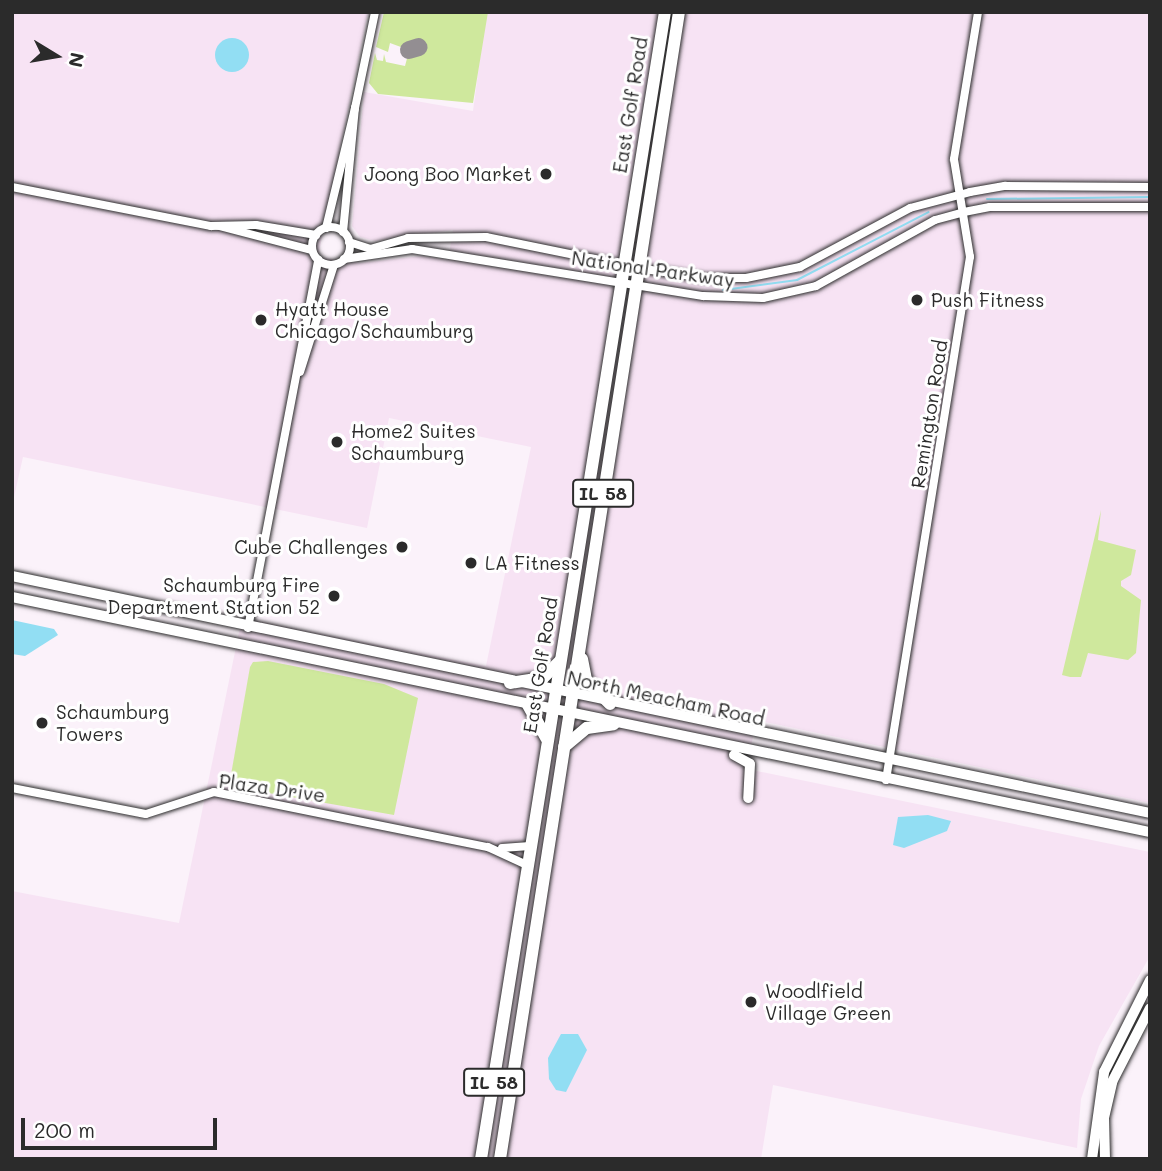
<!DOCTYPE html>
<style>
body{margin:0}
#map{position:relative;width:1162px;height:1171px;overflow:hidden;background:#fbf2fa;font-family:Mali,sans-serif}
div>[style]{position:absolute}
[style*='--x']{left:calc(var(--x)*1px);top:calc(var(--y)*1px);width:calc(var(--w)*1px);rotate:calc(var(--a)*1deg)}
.built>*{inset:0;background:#f7e3f4}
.green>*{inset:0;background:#cfe89d}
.water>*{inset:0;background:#92def3}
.round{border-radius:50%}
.stream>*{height:2px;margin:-1px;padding:0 1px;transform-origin:1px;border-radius:1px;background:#92def3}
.taxiway>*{height:18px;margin:-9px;padding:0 9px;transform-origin:9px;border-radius:9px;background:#938e92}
.roads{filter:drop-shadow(0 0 2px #2b2b2b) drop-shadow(0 0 2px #2b2b2b)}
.minor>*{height:8px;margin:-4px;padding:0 4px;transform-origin:4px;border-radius:4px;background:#fff}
.minor>.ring{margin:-4px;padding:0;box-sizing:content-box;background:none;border:8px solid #fff;border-radius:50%}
.tertiary>*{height:10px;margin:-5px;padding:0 5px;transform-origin:5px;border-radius:5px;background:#fff}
.secondary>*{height:10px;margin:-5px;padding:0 5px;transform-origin:5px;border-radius:5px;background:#fff}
.primary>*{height:12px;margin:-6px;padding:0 6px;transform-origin:6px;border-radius:6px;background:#fff}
.dots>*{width:19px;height:19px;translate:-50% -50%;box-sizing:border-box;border:4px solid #fff;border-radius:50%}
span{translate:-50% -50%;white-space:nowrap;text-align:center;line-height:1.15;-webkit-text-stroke:6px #fff;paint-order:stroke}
.shield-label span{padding:2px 5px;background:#fff;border:2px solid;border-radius:5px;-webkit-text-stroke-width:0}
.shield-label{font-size:18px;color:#2b2b2b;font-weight:700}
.street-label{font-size:19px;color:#2b2b2b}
.poi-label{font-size:19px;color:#2b2b2b}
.right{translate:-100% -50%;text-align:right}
.left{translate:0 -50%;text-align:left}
.frame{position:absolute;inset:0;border:14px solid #2b2b2b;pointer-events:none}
.north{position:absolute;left:21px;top:21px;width:70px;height:70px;-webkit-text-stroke:5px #fff;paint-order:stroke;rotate:101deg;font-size:19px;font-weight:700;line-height:28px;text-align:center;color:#2b2b2b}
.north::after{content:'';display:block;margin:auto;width:24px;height:32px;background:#2b2b2b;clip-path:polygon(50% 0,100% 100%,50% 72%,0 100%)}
.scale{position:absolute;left:21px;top:1118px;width:196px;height:32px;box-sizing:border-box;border:4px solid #2b2b2b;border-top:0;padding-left:9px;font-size:21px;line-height:24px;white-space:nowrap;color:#2b2b2b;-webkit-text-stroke:5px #fff;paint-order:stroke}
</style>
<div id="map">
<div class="built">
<i style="clip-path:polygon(12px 12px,368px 12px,318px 257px,360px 263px,422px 256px,448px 260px,453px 230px,375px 241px,360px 237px,352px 226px,364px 92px,473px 111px,486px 12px,1150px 12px,1150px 803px,756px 720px,747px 769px,1150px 852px,1150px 956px,1099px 1046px,1081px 1099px,1077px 1148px,773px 1085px,761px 1159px,12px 1159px,12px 891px,179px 923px,242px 618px,486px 666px,531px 447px,389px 418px,367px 528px,23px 457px,12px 506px)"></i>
</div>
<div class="green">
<i style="clip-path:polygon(384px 12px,488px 12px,473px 103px,378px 94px,369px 83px,375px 53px,377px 60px,383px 61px,384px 54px,386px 62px,405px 66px,409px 51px,421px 52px,423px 45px,409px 50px,390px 43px,388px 52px,376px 47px)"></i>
<i style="clip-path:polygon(1101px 510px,1098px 540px,1136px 550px,1131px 575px,1121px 581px,1121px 586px,1141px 600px,1136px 653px,1128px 660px,1088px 653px,1081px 677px,1070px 677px,1062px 675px)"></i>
<i style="clip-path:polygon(268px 661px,384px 684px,418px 698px,394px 815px,229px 786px,250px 667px,253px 662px)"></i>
</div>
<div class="water">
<i class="round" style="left:215px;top:38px;width:34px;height:34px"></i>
<i style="clip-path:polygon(12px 620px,54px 629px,58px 635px,25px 656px,12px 654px)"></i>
<i style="clip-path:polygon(928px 815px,951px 821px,947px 831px,904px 848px,893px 845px,898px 817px)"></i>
<i style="clip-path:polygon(561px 1034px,578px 1034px,587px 1050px,566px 1092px,556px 1090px,549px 1079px,548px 1058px)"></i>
</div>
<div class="stream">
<i style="--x:987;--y:199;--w:162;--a:-0.7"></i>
<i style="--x:723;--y:290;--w:75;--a:-7.7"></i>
<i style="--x:797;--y:280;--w:148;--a:-27.3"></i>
</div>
<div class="taxiway">
<i style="--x:409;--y:50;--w:10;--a:-17"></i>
</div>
<div class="roads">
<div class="minor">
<i style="--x:12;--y:187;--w:203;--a:11.1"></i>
<i style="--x:211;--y:226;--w:45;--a:-1.3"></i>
<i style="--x:256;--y:225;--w:61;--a:9.5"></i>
<i style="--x:219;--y:226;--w:96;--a:14.5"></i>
<i class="ring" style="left:312px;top:227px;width:30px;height:30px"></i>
<i style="--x:326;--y:228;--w:123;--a:-76.4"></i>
<i style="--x:343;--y:232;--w:125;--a:-84.5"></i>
<i style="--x:355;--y:108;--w:98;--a:-78.2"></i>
<i style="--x:349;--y:242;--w:22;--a:18"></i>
<i style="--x:370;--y:249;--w:40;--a:-16"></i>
<i style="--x:408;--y:238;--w:78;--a:-0.7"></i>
<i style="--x:486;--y:237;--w:155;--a:11.5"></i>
<i style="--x:638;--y:268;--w:67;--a:8.6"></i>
<i style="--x:704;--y:278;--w:42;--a:0"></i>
<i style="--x:746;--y:278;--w:55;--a:-11.5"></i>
<i style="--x:800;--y:267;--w:125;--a:-28.2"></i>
<i style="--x:910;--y:208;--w:62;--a:-14.9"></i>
<i style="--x:970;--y:192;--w:36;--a:-10"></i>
<i style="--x:1005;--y:186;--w:145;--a:0.4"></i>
<i style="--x:344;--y:259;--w:69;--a:-8.4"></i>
<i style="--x:412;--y:249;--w:295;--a:9.2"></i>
<i style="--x:703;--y:296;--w:60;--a:1.9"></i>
<i style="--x:763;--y:298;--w:54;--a:-12.8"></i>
<i style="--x:816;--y:286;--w:136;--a:-29"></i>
<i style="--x:935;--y:220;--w:30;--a:-15"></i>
<i style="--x:964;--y:212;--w:26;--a:-11"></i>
<i style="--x:990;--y:207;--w:160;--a:0"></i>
<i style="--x:300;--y:372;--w:112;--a:-72.4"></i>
<i style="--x:248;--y:628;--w:375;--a:-79.2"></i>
<i style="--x:886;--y:780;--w:530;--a:-80.88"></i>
<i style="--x:970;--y:257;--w:99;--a:-99.3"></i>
<i style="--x:954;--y:159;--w:149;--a:-80.7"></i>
<i style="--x:12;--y:788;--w:136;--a:11"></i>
<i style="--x:146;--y:814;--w:71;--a:-17.9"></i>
<i style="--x:214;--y:792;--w:279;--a:11.4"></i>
<i style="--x:488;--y:847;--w:43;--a:24.8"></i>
<i style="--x:502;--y:848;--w:28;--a:-4"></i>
</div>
<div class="tertiary">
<i style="--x:1092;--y:1159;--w:88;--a:-82.1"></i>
<i style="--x:1104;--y:1072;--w:103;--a:-63.4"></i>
<i style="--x:1105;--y:1159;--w:41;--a:-91.4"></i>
<i style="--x:1104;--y:1118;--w:37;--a:-77"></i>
<i style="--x:1112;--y:1082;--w:83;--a:-62.8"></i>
</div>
<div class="secondary">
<i style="--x:12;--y:576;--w:1162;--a:11.76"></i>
<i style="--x:12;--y:597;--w:1162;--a:11.67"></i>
<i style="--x:734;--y:755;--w:18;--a:29"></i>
<i style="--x:750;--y:764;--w:34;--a:93"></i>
</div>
<div class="primary">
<i style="--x:582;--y:659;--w:21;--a:79"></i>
<i style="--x:586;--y:680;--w:34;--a:45"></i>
<i style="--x:510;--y:683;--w:33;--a:-9"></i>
<i style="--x:543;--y:678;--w:24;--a:-45"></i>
<i style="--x:528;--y:705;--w:38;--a:61"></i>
<i style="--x:564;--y:747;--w:30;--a:-40"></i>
<i style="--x:587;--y:728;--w:27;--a:-8"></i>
<i style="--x:481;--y:1159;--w:1162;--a:-80.89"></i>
<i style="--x:500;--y:1159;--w:1161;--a:-81.13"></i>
</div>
</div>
<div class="dots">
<i style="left:546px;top:174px;background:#2b2b2b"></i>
<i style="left:917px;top:300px;background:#2b2b2b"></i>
<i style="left:261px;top:320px;background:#2b2b2b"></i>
<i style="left:337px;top:442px;background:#2b2b2b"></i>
<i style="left:402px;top:547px;background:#2b2b2b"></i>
<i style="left:471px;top:563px;background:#2b2b2b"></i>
<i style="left:334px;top:596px;background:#2b2b2b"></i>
<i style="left:42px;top:723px;background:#2b2b2b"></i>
<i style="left:751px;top:1002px;background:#2b2b2b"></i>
</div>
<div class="shield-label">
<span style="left:603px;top:493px">IL 58</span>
<span style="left:494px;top:1082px">IL 58</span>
</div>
<div class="street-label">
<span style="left:630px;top:105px;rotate:-81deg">East Golf Road</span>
<span style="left:653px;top:269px;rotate:8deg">National Parkway</span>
<span style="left:929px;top:414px;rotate:-81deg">Remington Road</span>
<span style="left:540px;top:665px;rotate:-81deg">East Golf Road</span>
<span style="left:666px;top:698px;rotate:12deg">North Meacham Road</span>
<span style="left:272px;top:788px;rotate:8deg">Plaza Drive</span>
</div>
<div class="poi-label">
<span class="right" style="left:532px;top:174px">Joong Boo Market</span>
<span class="left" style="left:931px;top:300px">Push Fitness</span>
<span class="left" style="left:275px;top:320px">Hyatt House<br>Chicago/Schaumburg</span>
<span class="left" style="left:351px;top:442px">Home2 Suites<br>Schaumburg</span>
<span class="right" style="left:388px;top:547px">Cube Challenges</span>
<span class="left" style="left:485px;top:563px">LA Fitness</span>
<span class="right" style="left:320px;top:596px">Schaumburg Fire<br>Department Station 52</span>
<span class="left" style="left:56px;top:723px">Schaumburg<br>Towers</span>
<span class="left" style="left:765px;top:1002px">Woodlfield<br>Village Green</span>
</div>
<div class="frame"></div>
<div class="north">N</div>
<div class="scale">200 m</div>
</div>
